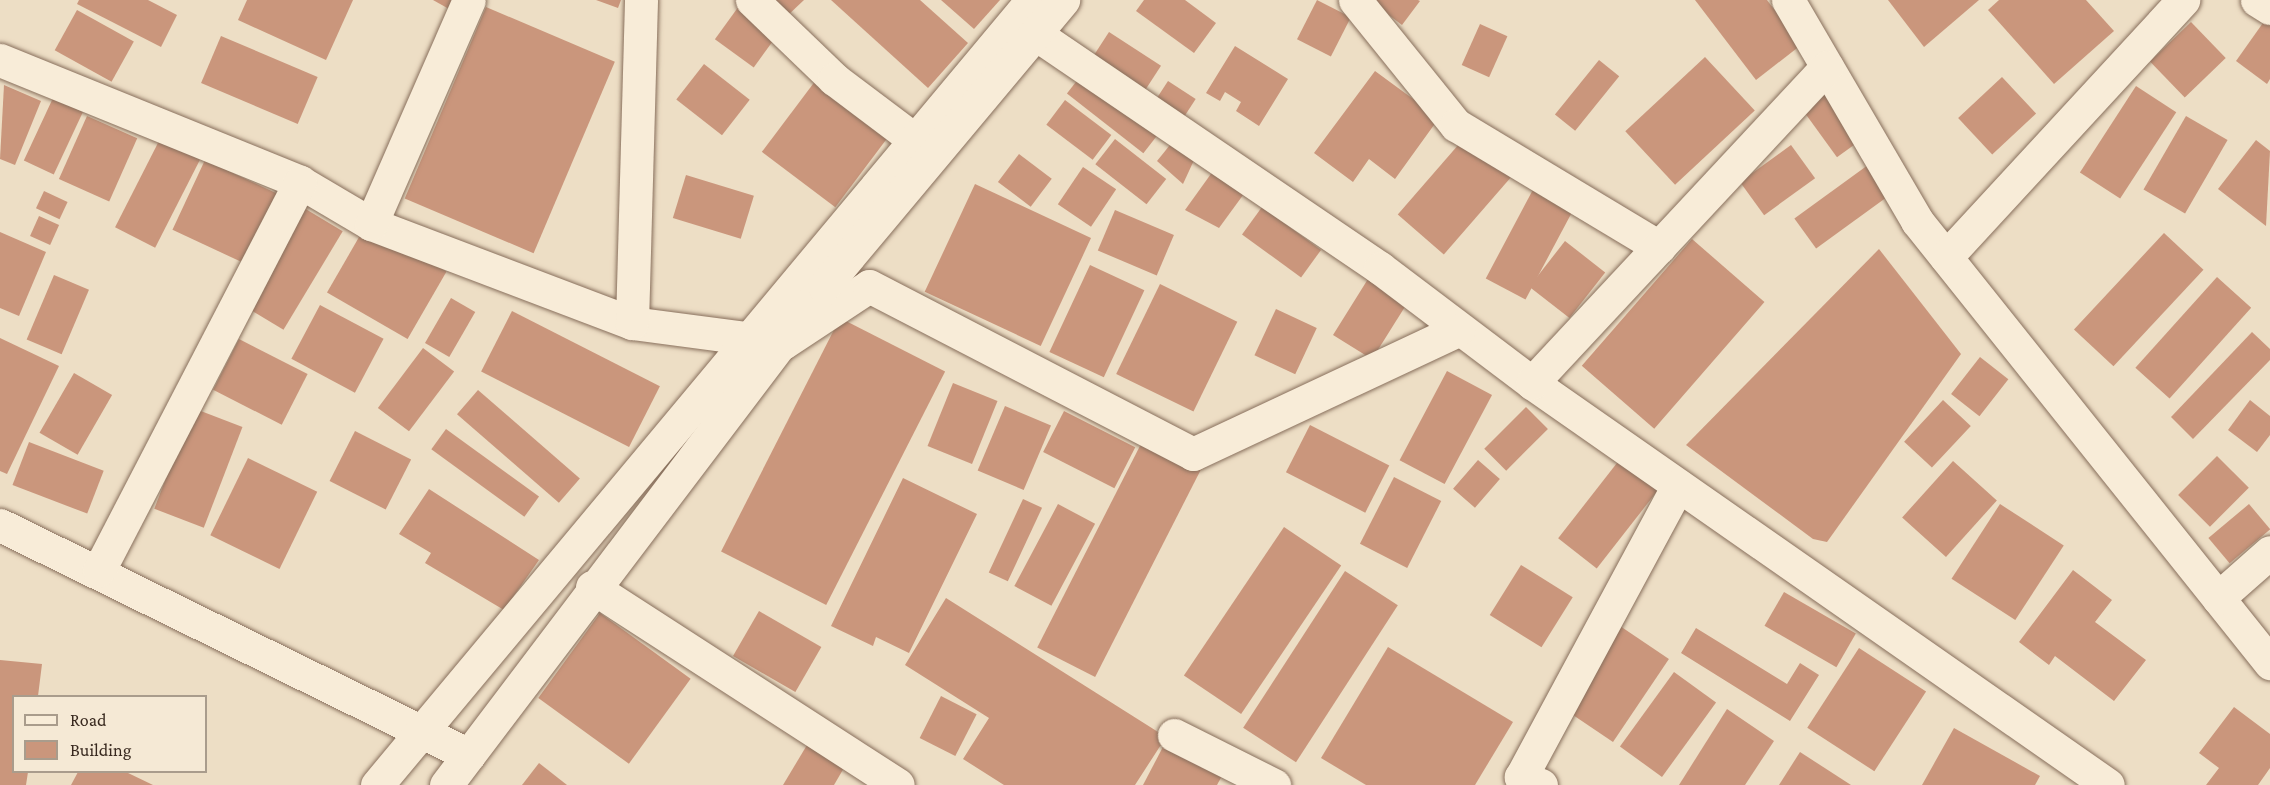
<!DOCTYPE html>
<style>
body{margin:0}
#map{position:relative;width:2270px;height:785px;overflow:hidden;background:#eddec5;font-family:"Crimson Pro",serif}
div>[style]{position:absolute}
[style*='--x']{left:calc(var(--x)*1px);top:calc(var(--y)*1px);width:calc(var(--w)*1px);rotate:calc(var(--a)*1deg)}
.building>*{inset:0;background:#ca967c;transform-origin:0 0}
.roads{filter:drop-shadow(0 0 2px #886f5c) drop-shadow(0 0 2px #886f5c)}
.minor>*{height:33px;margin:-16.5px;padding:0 16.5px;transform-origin:16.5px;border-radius:16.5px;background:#f8ecd8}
span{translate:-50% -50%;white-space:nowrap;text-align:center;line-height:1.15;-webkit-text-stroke:6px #f5e9d5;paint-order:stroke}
.legend{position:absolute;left:12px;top:695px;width:195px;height:78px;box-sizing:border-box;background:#f5e9d5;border:2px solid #a99c8c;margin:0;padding:8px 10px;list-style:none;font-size:18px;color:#38291f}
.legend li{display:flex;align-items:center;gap:12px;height:30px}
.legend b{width:30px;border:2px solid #a99c8c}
</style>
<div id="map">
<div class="building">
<i style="clip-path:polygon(79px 0,148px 0,177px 15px,161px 47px,77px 4px)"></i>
<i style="clip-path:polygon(247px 0,353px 0,326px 60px,238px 20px)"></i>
<i style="clip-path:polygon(433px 0,454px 0,449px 9px)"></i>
<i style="clip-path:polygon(596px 0,621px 0,618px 8px)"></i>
<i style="clip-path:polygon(769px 0,804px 0,786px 17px)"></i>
<i style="clip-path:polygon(831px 0,920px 0,968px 43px,928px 88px)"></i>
<i style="clip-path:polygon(941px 0,1000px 0,974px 29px)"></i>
<i style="clip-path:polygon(1144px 0,1185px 0,1216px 23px,1194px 53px,1136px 11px)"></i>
<i style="left:1317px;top:0;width:38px;height:44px;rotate:27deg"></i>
<i style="clip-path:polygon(1369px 0,1418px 0,1420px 1px,1402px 25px)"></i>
<i style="clip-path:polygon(1695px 0,1767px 0,1801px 45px,1756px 80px)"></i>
<i style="clip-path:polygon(1888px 0,1979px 0,1924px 47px)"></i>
<i style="clip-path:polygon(1999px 0,2086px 0,2114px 31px,2054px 84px,1988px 10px)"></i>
<i style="left:739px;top:6px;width:48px;height:41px;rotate:36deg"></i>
<i style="left:486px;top:7px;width:140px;height:208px;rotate:23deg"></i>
<i style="left:77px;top:10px;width:65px;height:46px;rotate:29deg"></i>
<i style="clip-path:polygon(2270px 13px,2270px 79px,2267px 84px,2236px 61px)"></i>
<i style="left:2191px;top:22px;width:50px;height:57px;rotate:46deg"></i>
<i style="left:1480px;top:24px;width:30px;height:45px;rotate:24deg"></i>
<i style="left:1109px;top:32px;width:62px;height:31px;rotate:33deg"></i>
<i style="left:221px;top:36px;width:105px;height:51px;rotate:23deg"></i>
<i style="clip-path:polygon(1235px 46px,1288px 79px,1259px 126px,1236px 111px,1241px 102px,1225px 92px,1220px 101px,1206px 93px)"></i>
<i style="left:1705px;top:57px;width:73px;height:109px;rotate:47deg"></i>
<i style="left:1599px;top:60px;width:26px;height:70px;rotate:39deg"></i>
<i style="left:704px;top:64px;width:58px;height:45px;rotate:38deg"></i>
<i style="left:1086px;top:69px;width:97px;height:31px;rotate:38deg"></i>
<i style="clip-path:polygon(1375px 71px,1439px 118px,1395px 179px,1369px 159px,1353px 182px,1314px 153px)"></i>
<i style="left:819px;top:76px;width:92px;height:95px;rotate:37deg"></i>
<i style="left:2002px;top:77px;width:50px;height:60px;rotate:47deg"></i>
<i style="left:1168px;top:81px;width:33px;height:31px;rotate:33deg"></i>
<i style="clip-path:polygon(4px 85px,41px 101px,15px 165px,0 159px)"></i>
<i style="left:2136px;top:86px;width:48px;height:103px;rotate:33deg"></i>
<i style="left:1824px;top:90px;width:62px;height:29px;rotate:54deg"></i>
<i style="left:53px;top:98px;width:33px;height:69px;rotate:25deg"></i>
<i style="left:1065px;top:100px;width:58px;height:31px;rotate:37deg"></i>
<i style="left:87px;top:116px;width:55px;height:69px;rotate:24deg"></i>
<i style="left:2186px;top:116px;width:48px;height:85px;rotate:30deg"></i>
<i style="left:1466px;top:136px;width:61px;height:104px;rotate:41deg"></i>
<i style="left:160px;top:139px;width:45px;height:99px;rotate:27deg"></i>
<i style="left:1115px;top:139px;width:65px;height:32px;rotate:38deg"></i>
<i style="clip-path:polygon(1174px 140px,1195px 158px,1183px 184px,1157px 161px)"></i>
<i style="clip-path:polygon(2256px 140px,2270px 151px,2266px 226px,2218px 189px)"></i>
<i style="left:1791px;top:145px;width:41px;height:63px;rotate:54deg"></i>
<i style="left:1019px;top:154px;width:41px;height:35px;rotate:37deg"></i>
<i style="left:205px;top:160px;width:87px;height:77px;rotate:25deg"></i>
<i style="left:1868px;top:165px;width:37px;height:91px;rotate:54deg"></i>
<i style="left:1083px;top:167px;width:40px;height:45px;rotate:34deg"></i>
<i style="clip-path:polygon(1213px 171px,1246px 191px,1219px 228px,1185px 210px)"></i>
<i style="left:686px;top:175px;width:71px;height:45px;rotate:17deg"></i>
<i style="left:975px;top:184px;width:128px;height:119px;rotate:25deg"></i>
<i style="left:1536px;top:184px;width:45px;height:107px;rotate:28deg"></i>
<i style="left:44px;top:191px;width:26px;height:19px;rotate:25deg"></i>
<i style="left:299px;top:205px;width:51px;height:115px;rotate:31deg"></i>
<i style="left:1262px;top:207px;width:73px;height:34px;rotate:36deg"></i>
<i style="left:1115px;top:210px;width:64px;height:44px;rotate:23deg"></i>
<i style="left:39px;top:216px;width:22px;height:22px;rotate:24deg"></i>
<i style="left:366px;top:225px;width:93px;height:78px;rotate:30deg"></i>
<i style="clip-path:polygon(0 232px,46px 252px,19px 316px,0 308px)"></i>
<i style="left:2164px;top:233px;width:54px;height:132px;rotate:43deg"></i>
<i style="left:1692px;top:239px;width:96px;height:168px;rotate:41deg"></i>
<i style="left:1565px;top:241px;width:51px;height:58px;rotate:38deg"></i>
<i style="clip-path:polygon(1879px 249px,1961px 354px,1827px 542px,1813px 539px,1686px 445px)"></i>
<i style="left:1090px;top:265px;width:60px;height:96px;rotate:25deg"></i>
<i style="left:54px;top:275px;width:38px;height:70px;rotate:23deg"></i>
<i style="left:2217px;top:277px;width:46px;height:122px;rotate:42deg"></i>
<i style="left:1368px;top:279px;width:46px;height:66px;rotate:32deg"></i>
<i style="left:1160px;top:284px;width:86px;height:100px;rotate:26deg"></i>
<i style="left:451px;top:298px;width:28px;height:52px;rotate:30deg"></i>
<i style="left:320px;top:305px;width:72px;height:61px;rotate:28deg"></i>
<i style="left:1276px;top:309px;width:45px;height:51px;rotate:25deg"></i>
<i style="left:512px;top:311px;width:166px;height:68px;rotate:27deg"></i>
<i style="left:840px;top:318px;width:118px;height:262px;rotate:27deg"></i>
<i style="clip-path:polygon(2252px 332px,2270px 349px,2270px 360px,2193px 439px,2171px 417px)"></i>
<i style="clip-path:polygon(0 338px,59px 366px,7px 474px,0 471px)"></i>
<i style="left:239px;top:339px;width:77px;height:57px;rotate:27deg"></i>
<i style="left:423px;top:348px;width:39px;height:75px;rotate:37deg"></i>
<i style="left:1980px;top:357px;width:36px;height:47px;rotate:38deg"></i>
<i style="left:1447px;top:371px;width:51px;height:101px;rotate:28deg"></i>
<i style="left:74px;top:373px;width:44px;height:69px;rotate:30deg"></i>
<i style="left:953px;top:383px;width:48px;height:68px;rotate:22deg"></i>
<i style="left:478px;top:390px;width:135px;height:32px;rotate:41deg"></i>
<i style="left:1943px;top:400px;width:38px;height:57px;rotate:43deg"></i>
<i style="clip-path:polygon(2250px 400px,2270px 416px,2270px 435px,2257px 452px,2228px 430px)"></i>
<i style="left:1005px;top:406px;width:50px;height:70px;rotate:23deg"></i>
<i style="left:1526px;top:407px;width:31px;height:59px;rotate:45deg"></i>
<i style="left:193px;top:408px;width:53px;height:108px;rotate:21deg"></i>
<i style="left:1064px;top:411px;width:80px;height:46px;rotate:27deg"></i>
<i style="left:1310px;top:425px;width:89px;height:53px;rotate:27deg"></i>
<i style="left:446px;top:429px;width:115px;height:25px;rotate:36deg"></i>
<i style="left:355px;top:431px;width:63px;height:56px;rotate:27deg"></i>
<i style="left:1143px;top:440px;width:65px;height:233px;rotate:27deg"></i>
<i style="left:29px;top:442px;width:80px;height:46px;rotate:21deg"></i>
<i style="left:1624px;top:454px;width:49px;height:107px;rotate:38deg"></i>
<i style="left:2217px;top:456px;width:45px;height:55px;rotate:45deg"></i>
<i style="left:248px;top:458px;width:77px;height:86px;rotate:26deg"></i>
<i style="left:1478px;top:460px;width:29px;height:38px;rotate:41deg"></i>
<i style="left:1953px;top:461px;width:59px;height:76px;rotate:42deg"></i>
<i style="left:1394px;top:477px;width:53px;height:75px;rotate:27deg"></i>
<i style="clip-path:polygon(903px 478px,977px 514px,909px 653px,876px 637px,873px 646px,831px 626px)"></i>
<i style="clip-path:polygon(429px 489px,539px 560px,504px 610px,425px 563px,431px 553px,399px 534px)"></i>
<i style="left:1023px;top:499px;width:21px;height:81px;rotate:25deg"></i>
<i style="left:1058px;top:504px;width:42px;height:93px;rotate:28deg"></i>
<i style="left:2000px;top:504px;width:76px;height:89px;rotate:33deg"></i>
<i style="left:2249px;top:504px;width:33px;height:53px;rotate:50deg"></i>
<i style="left:1284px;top:527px;width:69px;height:179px;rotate:34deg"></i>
<i style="left:1521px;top:565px;width:61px;height:59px;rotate:32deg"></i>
<i style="clip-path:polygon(2073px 570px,2112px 600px,2095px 622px,2146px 660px,2114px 701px,2055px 656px,2049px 665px,2019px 642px)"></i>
<i style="left:1345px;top:571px;width:63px;height:187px;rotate:33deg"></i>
<i style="left:1784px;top:592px;width:83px;height:39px;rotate:30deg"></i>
<i style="clip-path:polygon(946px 598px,1166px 737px,1135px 785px,1004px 785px,963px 759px,989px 718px,905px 665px)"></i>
<i style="left:759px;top:611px;width:72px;height:52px;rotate:30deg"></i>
<i style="left:600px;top:613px;width:112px;height:105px;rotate:36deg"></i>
<i style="left:1620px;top:626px;width:59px;height:100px;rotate:34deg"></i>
<i style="clip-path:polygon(1696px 628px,1787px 684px,1800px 663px,1819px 675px,1790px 721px,1681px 653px)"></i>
<i style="clip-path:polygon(1388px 647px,1513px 722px,1475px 785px,1366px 785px,1321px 758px)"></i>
<i style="left:1859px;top:648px;width:80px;height:95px;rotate:33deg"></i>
<i style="clip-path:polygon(0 660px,42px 664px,38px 696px,14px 696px,14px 772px,28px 772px,26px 785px,0 785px)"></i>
<i style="left:1674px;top:672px;width:52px;height:92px;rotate:36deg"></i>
<i style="left:941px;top:696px;width:40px;height:47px;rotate:27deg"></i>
<i style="clip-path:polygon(2234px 707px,2270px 734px,2270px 768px,2258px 785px,2206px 785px,2219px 768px,2199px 753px)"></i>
<i style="clip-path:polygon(1727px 709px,1774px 741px,1745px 785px,1679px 785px)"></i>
<i style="clip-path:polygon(1954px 728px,2040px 776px,2035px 785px,1922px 785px)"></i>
<i style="clip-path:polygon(810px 740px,848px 761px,834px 785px,783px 785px)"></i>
<i style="clip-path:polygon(1165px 743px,1223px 774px,1217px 785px,1143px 785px)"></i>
<i style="clip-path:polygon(1800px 752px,1851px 785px,1779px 785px)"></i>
<i style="clip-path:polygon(539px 763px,567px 785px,522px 785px)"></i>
<i style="clip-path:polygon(78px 772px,126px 772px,153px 785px,71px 785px)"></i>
</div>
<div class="roads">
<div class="minor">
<i style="--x:752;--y:0;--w:114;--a:43.9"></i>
<i style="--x:834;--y:79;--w:121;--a:37"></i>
<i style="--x:1355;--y:0;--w:161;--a:51.1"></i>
<i style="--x:1456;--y:125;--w:237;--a:31"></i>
<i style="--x:1788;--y:0;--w:256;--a:59.7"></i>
<i style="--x:1917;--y:221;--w:566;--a:51.39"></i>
<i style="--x:2257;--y:0;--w:15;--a:32"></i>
<i style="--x:1034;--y:33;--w:418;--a:34.2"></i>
<i style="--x:1380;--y:268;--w:191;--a:37.1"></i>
<i style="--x:1532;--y:383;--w:702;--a:34.91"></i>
<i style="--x:0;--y:60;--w:324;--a:22.1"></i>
<i style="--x:300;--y:182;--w:82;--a:30.6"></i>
<i style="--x:371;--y:224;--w:279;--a:20.8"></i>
<i style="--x:632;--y:323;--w:152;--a:7.5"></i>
<i style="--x:783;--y:343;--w:103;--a:-33.5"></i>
<i style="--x:869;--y:286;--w:365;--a:27.4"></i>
<i style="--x:1193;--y:454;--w:293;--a:-25.1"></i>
<i style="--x:371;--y:224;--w:244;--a:-66.4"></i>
<i style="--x:1946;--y:257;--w:350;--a:-47.3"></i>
<i style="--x:632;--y:323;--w:323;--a:-88.4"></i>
<i style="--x:1532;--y:383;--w:432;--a:-47"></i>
<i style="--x:0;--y:525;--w:522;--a:26.12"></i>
<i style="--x:99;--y:570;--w:437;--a:-62.6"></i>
<i style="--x:592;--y:587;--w:364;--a:32.9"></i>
<i style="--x:2218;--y:598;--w:69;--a:-41.5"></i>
<i style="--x:1174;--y:735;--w:112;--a:26.6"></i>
<i style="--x:377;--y:785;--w:1022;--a:-50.16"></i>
<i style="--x:446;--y:785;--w:626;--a:-52.86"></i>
<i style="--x:824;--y:286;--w:373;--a:-50.1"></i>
<i style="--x:1541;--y:785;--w:22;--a:-158"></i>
<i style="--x:1521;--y:777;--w:331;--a:-61.7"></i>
</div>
</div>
<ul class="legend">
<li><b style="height:8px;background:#f8ecd8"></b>Road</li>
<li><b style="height:16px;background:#ca967c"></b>Building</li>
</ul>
</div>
